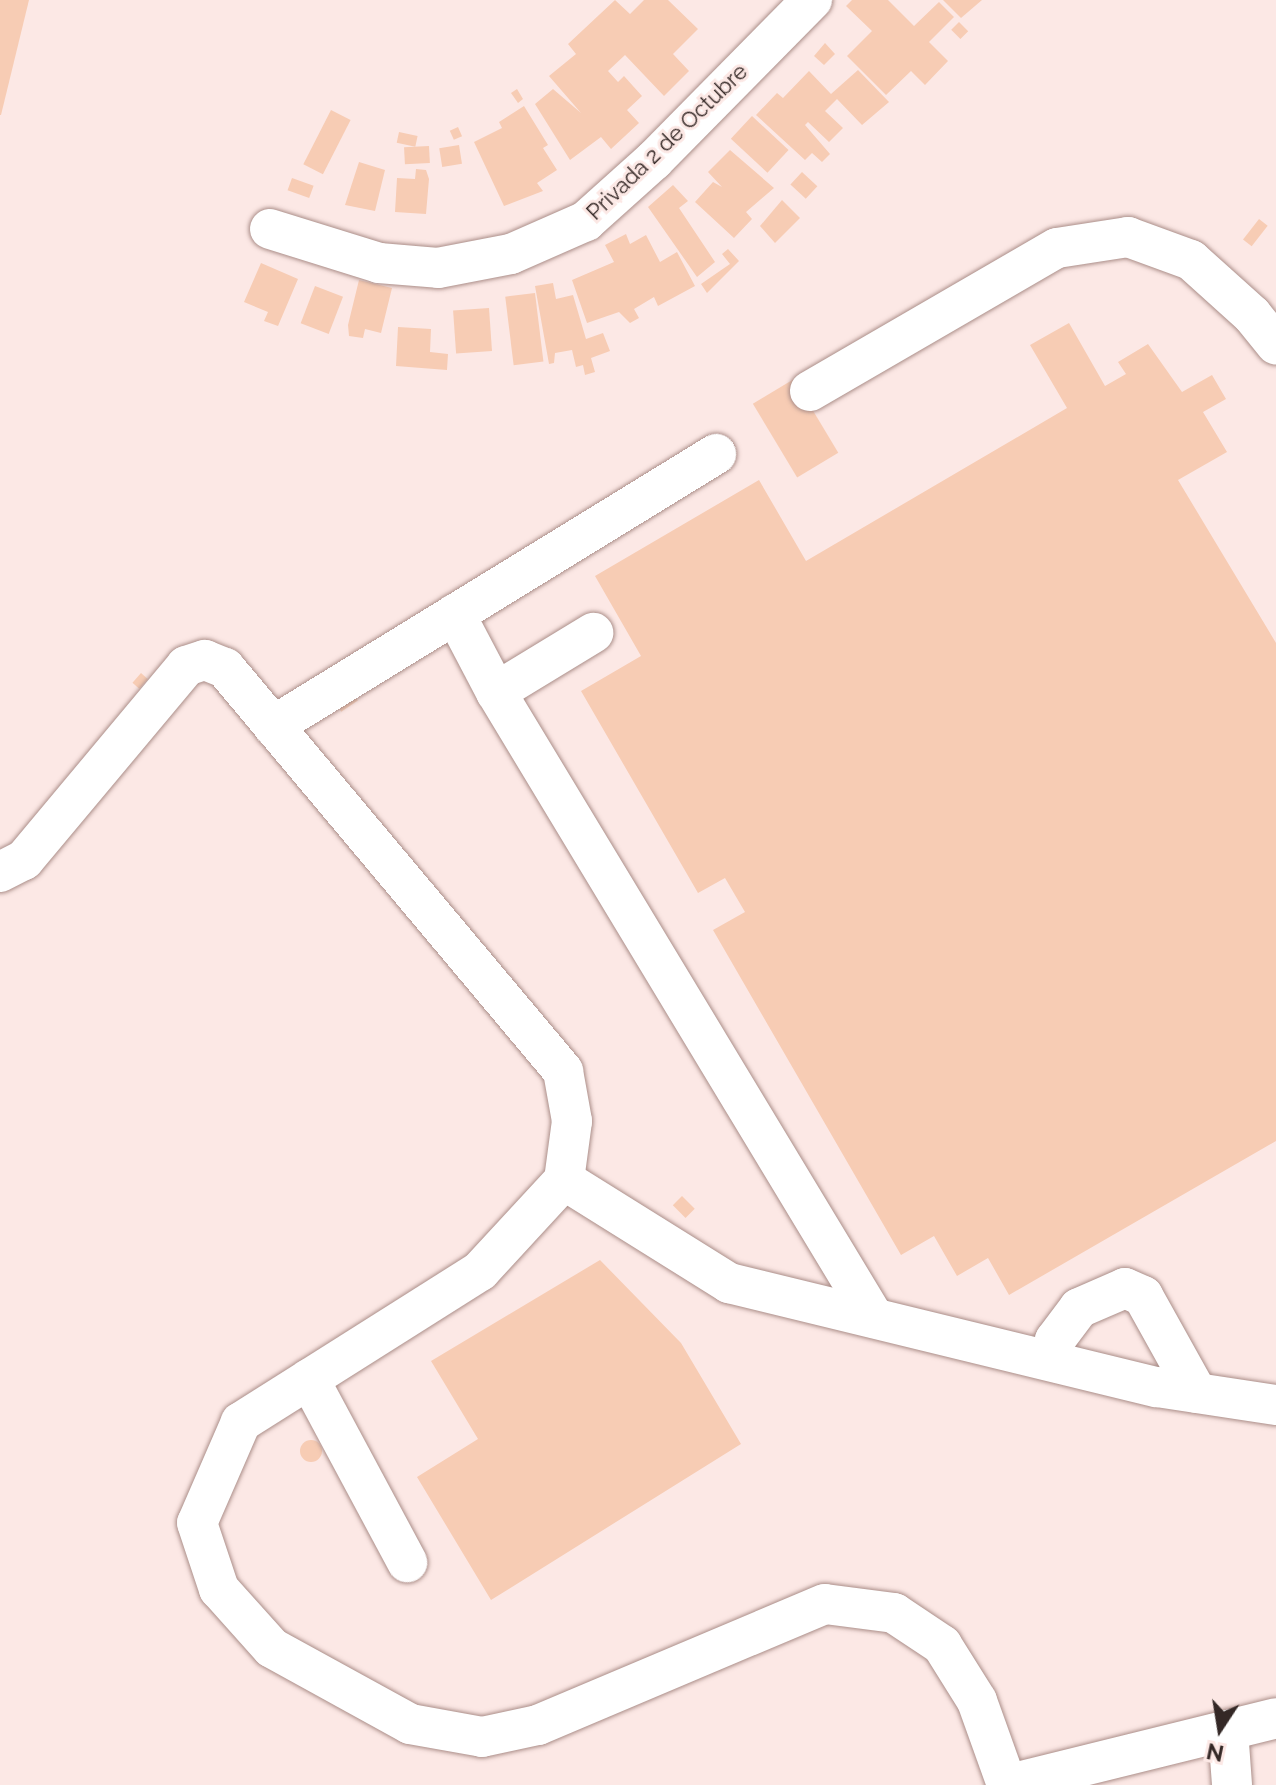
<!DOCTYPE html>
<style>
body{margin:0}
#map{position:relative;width:1276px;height:1785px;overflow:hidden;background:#fce8e5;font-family:Raleway,sans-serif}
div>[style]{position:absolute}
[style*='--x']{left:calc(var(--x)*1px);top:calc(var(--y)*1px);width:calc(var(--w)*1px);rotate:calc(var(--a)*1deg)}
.building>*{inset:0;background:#f7ccb4;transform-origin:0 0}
.round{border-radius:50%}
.roads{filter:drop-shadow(0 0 2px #ab8e89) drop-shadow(0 0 2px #ab8e89)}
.minor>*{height:40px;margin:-20px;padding:0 20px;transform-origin:20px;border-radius:20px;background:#fff}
span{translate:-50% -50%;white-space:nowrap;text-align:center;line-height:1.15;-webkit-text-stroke:6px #fce8e5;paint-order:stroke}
.street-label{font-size:22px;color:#342826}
.north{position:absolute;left:1180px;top:1689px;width:80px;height:80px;-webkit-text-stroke:6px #fce8e5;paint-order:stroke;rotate:192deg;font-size:22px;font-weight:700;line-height:32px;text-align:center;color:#342826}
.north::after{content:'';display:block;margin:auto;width:28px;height:36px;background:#342826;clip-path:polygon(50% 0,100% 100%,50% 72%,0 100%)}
</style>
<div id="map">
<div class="building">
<i style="clip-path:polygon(0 0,29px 0,1px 115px,0 115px)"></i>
<i style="clip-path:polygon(615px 0,630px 14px,644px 0,668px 0,698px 29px,673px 54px,689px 71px,664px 96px,625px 55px,608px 71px,618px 82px,624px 76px,642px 96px,627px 110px,639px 123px,611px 149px,601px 137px,570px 160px,535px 104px,553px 89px,581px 113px,549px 76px,576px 54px,568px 44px)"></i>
<i style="clip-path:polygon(852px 0,888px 0,914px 26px,939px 2px,954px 17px,929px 42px,948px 61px,925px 85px,911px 71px,886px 95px,847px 56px,872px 31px,846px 6px)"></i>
<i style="clip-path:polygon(943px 0,982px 0,961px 18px)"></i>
<i style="left:959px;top:22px;width:13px;height:11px;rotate:45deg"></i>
<i style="clip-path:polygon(825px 43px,835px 54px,824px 65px,814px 56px)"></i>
<i style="clip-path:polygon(858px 70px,889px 102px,862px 125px,837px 99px,825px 111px,843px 128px,829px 142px,808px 122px,805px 125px,830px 154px,822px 162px,812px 153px,805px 160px,756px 115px,777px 93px,783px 98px,809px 71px,831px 94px)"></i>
<i style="clip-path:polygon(517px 89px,523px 99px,518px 103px,511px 93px)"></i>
<i style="clip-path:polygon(524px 106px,548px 145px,543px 148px,557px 170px,537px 183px,543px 191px,504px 206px,474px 142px,502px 128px,499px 122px)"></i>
<i style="left:331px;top:110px;width:22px;height:61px;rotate:27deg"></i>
<i style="left:752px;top:116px;width:50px;height:31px;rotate:43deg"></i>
<i style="left:458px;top:127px;width:10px;height:9px;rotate:66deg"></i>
<i style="left:399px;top:132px;width:19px;height:11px;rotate:12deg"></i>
<i style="left:459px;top:145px;width:19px;height:20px;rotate:81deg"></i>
<i style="left:429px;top:146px;width:17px;height:25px;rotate:87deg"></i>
<i style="clip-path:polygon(730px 150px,774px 188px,746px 212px,752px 219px,734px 238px,695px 202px,713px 182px,722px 187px,708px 172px)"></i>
<i style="clip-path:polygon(359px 162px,385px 170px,375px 211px,345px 205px)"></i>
<i style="clip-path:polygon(416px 169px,426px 170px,429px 179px,426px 214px,395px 212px,397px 178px,415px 179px)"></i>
<i style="left:802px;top:172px;width:21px;height:17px;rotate:43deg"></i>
<i style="left:292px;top:178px;width:23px;height:13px;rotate:20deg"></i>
<i style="clip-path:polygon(673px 185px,688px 201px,679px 208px,715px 262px,697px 277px,648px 207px)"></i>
<i style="clip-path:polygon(782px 200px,800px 218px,775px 243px,760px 226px)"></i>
<i style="left:1259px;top:219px;width:11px;height:26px;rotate:38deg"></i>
<i style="clip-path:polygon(626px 234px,630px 244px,646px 235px,660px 262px,677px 252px,695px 286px,658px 306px,654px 297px,634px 309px,639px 318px,630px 323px,619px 312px,587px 323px,572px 280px,614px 262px,605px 245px)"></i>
<i style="clip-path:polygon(728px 249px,739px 261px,707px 293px,701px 284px,730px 264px,722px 254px)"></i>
<i style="clip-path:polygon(261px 263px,298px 279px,278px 326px,264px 321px,268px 312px,244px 302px)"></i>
<i style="clip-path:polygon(359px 280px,392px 288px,381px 333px,365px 329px,363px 338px,349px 336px,348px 325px)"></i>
<i style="clip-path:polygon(553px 283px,556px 299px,573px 295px,586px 339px,603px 333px,610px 351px,591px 358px,595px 372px,585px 375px,583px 365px,576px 367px,572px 350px,555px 353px,554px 363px,549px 364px,535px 286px)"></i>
<i style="left:315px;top:286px;width:30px;height:40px;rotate:21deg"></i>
<i style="left:535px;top:293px;width:69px;height:30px;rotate:83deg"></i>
<i style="left:489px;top:308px;width:43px;height:36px;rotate:86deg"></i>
<i style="clip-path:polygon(1069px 323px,1105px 386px,1126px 374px,1118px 362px,1148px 344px,1182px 392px,1212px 375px,1226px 399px,1203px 412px,1227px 452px,1178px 480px,1276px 643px,1276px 1141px,1009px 1295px,988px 1258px,957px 1276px,934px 1236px,901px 1255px,713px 930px,745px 912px,725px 878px,698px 893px,581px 691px,641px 656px,595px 576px,759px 480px,806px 561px,1067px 408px,1030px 345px)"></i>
<i style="clip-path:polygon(398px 327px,431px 329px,430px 352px,448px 354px,447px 370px,396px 366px)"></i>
<i style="left:794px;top:379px;width:86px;height:48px;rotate:59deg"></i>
<i style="left:141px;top:673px;width:9px;height:13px;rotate:41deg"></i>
<i style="left:350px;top:689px;width:14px;height:20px;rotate:56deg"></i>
<i style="left:682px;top:1196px;width:18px;height:13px;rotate:45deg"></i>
<i style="clip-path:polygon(600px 1260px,681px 1343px,741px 1444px,491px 1600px,417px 1477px,478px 1439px,431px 1361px)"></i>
<i class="round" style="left:300px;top:1440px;width:22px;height:22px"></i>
</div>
<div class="roads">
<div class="minor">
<i style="--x:270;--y:229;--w:114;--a:17.3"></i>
<i style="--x:379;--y:263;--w:59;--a:4.8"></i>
<i style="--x:438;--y:268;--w:74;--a:-10.9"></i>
<i style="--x:511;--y:254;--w:82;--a:-23.7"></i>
<i style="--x:586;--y:221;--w:91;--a:-41.9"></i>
<i style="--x:654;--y:160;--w:225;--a:-45.4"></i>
<i style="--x:810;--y:391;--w:285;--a:-30.1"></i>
<i style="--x:1057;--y:248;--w:72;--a:-8.8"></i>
<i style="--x:1128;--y:237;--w:67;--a:20.1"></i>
<i style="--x:1191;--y:260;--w:82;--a:42"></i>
<i style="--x:1252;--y:315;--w:38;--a:51"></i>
<i style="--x:455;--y:614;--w:88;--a:62.3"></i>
<i style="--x:496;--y:692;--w:731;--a:58.87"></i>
<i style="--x:496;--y:692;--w:114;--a:-31.3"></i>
<i style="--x:273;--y:726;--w:520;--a:-31.55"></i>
<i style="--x:0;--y:872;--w:27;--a:-27"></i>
<i style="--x:24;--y:860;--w:253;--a:-50.1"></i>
<i style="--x:186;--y:666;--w:20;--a:-18"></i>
<i style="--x:205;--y:660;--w:22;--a:22"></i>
<i style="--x:225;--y:668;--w:526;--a:50.01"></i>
<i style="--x:563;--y:1071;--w:51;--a:79.8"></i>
<i style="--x:572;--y:1121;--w:60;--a:97.7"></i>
<i style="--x:564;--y:1180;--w:124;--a:132.7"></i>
<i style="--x:480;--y:1271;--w:283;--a:147.7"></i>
<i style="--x:241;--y:1422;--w:110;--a:113.5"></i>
<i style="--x:197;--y:1523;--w:70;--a:71.6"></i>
<i style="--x:219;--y:1589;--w:79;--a:48.1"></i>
<i style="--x:272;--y:1648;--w:158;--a:28.8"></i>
<i style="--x:410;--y:1724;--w:73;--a:10.2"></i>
<i style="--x:482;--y:1737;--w:57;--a:-12.1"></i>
<i style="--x:538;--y:1725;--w:311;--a:-22.9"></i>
<i style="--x:825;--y:1604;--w:70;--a:7.4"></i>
<i style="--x:894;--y:1613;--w:58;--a:33.7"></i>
<i style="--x:942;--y:1645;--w:66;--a:58"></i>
<i style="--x:977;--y:1701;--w:89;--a:70.3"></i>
<i style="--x:564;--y:1180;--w:195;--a:32"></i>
<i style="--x:729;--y:1283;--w:440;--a:13.7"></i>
<i style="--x:1157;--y:1387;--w:120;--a:8.6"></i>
<i style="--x:1052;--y:1361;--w:21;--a:-82"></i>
<i style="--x:1055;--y:1340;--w:40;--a:-53"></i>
<i style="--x:1079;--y:1308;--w:50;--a:-23.5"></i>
<i style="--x:1125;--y:1288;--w:20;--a:24"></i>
<i style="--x:1143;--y:1296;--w:111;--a:60.9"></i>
<i style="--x:309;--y:1379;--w:208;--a:61.8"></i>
<i style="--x:1228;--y:1730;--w:55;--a:85.8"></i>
<i style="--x:1006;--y:1785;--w:278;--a:-13.9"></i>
</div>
</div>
<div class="street-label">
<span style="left:667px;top:142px;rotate:-44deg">Privada 2 de Octubre</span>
</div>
<div class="north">N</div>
</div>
